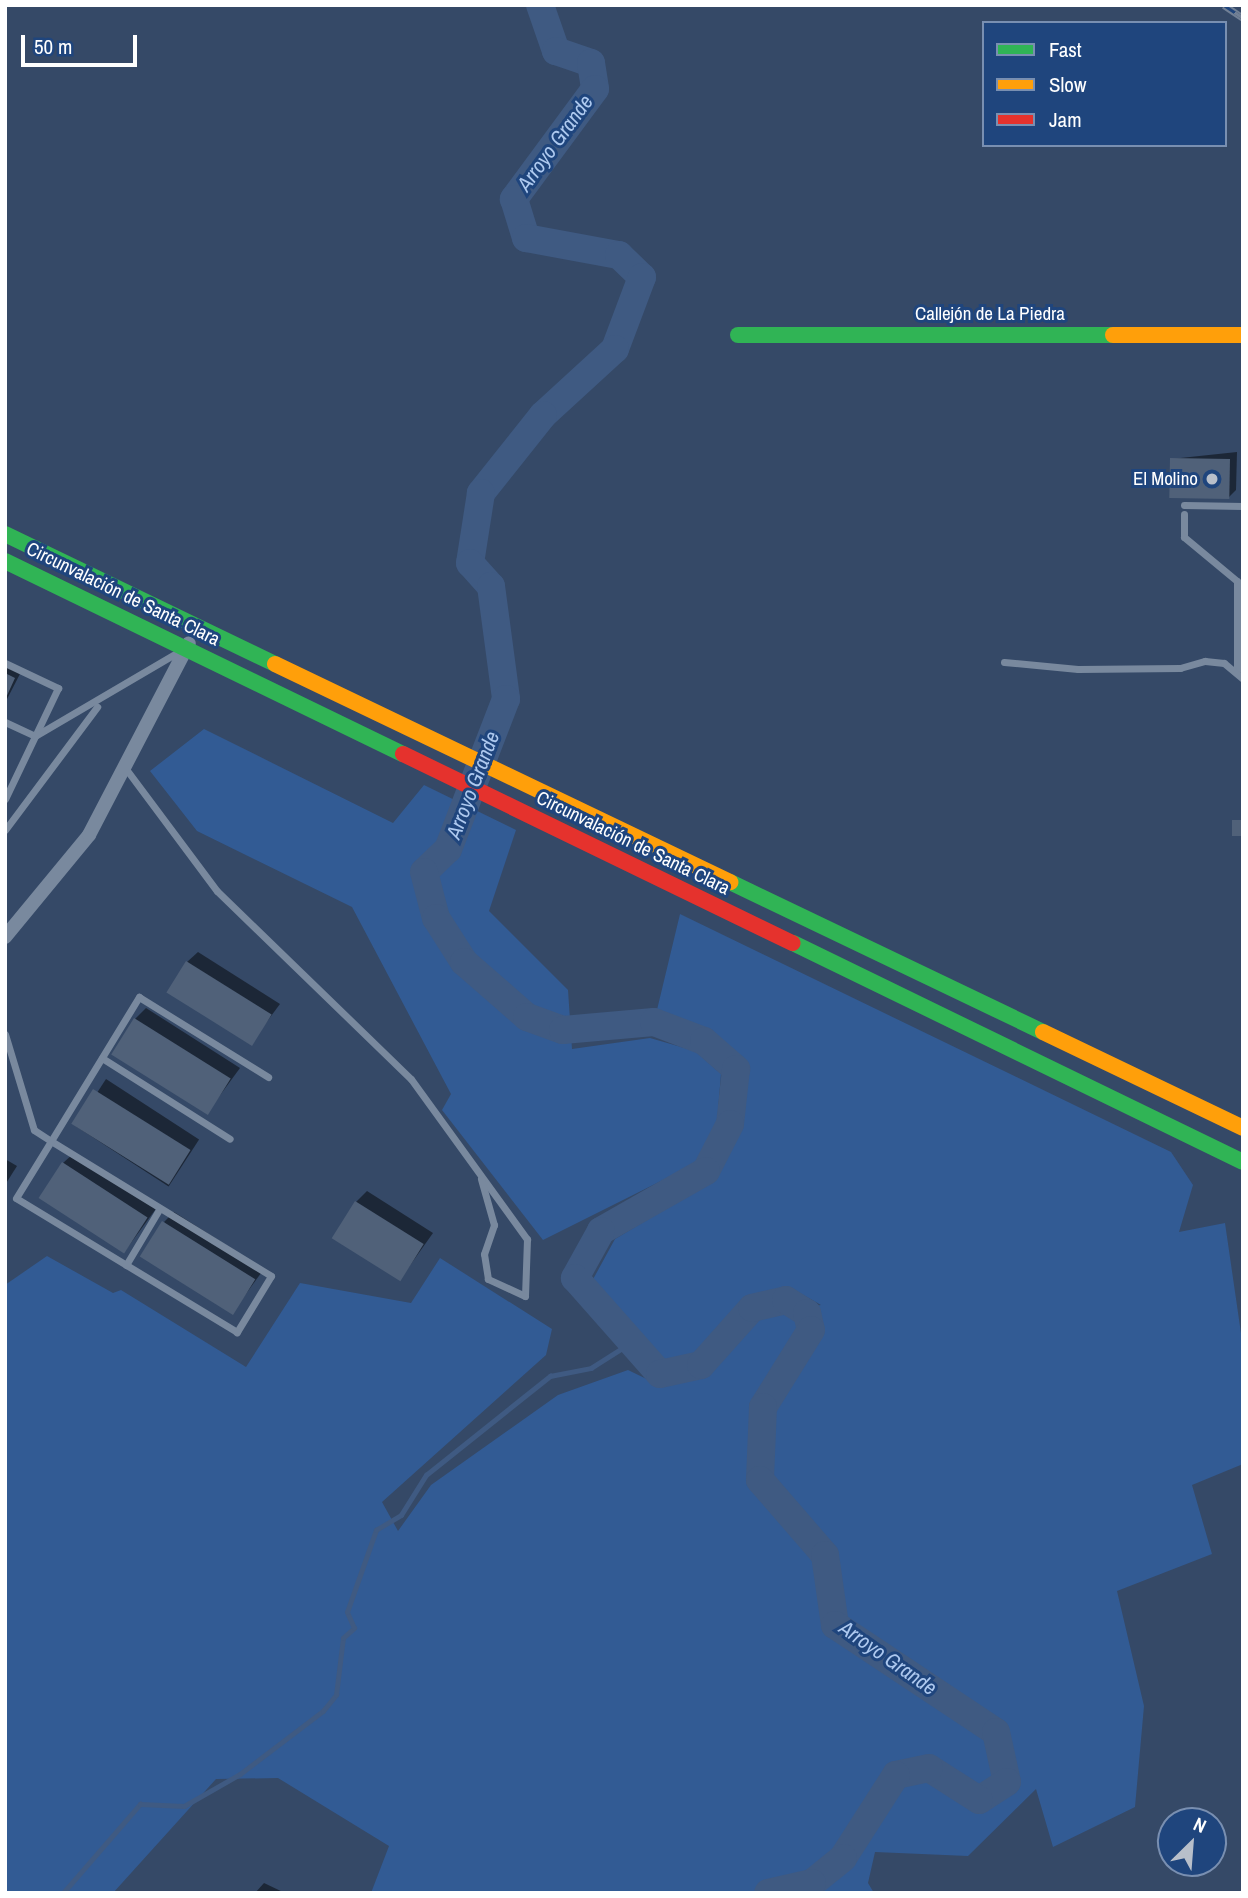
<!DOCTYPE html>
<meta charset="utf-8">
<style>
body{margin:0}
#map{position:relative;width:1248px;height:1898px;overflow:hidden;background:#354967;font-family:"Archivo Narrow",sans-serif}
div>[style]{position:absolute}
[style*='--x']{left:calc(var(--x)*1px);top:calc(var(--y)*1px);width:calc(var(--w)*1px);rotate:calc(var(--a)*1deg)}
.green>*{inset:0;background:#325b94}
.shadow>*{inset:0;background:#0007;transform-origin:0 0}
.stream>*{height:4.5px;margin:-2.25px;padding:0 2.25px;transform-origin:2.25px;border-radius:2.25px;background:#3f5a82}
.river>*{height:28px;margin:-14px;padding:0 14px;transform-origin:14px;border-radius:14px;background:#3f5a82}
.building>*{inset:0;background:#506179;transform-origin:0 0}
.lane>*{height:7px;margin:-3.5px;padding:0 3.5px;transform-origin:3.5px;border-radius:3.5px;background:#79899e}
.street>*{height:14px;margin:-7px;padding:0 7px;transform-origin:7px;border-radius:7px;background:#79899e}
.fast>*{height:16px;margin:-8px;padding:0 8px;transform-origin:8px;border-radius:8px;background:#30b455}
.slow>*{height:16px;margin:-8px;padding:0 8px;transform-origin:8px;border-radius:8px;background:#ff9f0a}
.jam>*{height:16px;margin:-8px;padding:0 8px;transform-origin:8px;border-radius:8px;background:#e5322d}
.rail>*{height:7px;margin-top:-3.5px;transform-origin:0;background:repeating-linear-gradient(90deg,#1f457d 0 13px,#718096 0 26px);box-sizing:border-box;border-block:2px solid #718096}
.dots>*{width:19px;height:19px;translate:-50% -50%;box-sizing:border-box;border:4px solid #1f457d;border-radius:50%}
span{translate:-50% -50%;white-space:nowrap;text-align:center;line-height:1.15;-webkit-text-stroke:6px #1f457d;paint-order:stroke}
.street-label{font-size:19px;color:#fff}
.poi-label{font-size:19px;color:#fff}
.right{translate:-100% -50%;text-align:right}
.water-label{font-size:21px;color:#aec9ef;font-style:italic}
.frame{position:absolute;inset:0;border:7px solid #fff;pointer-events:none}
.legend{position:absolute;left:982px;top:21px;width:245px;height:126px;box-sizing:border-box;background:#1f457d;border:2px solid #798fb1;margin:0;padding:9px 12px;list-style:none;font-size:21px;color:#fff}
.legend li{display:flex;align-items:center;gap:14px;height:35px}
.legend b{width:35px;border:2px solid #798fb1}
.north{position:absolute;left:1157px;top:1807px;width:70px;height:70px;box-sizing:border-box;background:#1f457d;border:2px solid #798fb1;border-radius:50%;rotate:25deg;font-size:19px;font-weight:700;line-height:28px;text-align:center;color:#fff}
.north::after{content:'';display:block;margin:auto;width:24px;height:32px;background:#b8bfca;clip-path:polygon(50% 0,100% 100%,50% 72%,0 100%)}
.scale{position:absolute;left:21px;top:35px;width:116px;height:32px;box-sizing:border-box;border:4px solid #fff;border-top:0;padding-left:9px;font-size:21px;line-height:24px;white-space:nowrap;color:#fff;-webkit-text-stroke:5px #1f457d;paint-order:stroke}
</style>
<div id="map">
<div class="green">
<i style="clip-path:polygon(204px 729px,393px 823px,424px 785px,516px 830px,489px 911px,568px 990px,572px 1049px,650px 1038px,695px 1051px,721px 1074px,717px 1123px,695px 1164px,543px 1240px,442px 1110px,451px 1094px,352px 907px,197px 831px,150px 771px)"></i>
<i style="clip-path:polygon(680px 914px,1171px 1152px,1193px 1185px,1179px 1232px,1225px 1223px,1243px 1347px,1243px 1464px,1192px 1485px,1212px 1554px,1117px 1591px,1144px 1706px,1135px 1807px,1053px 1847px,1036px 1789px,968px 1856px,875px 1852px,868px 1883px,874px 1893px,371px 1893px,389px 1846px,278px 1778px,216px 1779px,113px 1893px,5px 1893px,5px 1285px,47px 1256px,113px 1293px,121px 1290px,246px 1367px,300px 1283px,411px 1303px,440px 1258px,552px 1329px,546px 1355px,382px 1502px,398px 1531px,431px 1485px,558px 1395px,628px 1370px,659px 1385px,718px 1365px,758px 1317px,821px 1305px,791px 1288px,752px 1298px,695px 1355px,661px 1362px,591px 1283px,615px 1239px,712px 1181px,738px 1130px,746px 1069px,705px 1032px,656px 1014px)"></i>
</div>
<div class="shadow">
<i style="clip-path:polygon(1237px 452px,1236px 490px,1228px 498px,1171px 459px)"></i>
<i style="clip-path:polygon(5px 662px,22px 670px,5px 703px)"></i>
<i style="clip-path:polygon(198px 952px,280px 1004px,251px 1043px,187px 962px)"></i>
<i style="clip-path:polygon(146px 1008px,240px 1068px,207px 1113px,135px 1019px)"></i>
<i style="left:106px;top:1079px;width:111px;height:56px;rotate:33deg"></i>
<i style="clip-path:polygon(74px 1153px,158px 1206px,125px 1251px,63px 1163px)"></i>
<i style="clip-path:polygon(5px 1159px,17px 1166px,5px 1185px)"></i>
<i style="clip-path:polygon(367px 1191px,433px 1233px,401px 1278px,356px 1202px)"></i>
<i style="clip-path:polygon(174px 1212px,264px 1269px,232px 1313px,164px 1222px)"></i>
<i style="clip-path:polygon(264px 1883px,285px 1893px,255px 1893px)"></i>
</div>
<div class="stream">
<i style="--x:63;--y:1893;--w:118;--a:-49.1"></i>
<i style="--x:140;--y:1804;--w:44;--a:2.6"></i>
<i style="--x:184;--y:1806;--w:64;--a:-29.7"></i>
<i style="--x:240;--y:1774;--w:104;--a:-37.2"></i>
<i style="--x:323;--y:1711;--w:21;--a:-51"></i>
<i style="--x:336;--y:1695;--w:57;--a:-83"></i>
<i style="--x:343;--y:1638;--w:15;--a:-42"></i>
<i style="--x:354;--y:1628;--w:17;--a:-114"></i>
<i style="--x:347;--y:1612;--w:87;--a:-70.5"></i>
<i style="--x:376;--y:1530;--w:29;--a:-31"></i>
<i style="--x:401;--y:1515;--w:47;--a:-58"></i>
<i style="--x:426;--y:1475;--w:159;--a:-38.6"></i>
<i style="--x:550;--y:1376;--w:42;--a:-11"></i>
<i style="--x:591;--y:1368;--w:49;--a:-32.4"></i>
</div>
<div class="river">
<i style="--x:540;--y:5;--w:49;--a:70.8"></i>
<i style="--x:556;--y:51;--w:37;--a:19"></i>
<i style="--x:591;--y:63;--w:26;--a:81"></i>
<i style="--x:595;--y:89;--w:137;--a:126.4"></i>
<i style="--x:514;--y:199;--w:41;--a:72.9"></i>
<i style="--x:526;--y:238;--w:95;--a:10.4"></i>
<i style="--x:619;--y:255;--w:32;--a:44"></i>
<i style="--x:642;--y:277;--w:77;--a:110.6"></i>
<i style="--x:615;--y:349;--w:98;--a:137.5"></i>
<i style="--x:543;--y:415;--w:100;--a:128.5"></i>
<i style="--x:481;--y:493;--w:71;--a:98.9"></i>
<i style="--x:470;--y:563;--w:31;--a:48"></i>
<i style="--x:491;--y:586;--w:114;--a:82.4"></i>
<i style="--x:506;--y:699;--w:161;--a:111.1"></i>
<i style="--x:448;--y:849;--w:33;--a:136"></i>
<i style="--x:424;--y:872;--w:48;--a:75.4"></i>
<i style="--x:436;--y:918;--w:52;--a:57.5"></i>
<i style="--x:464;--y:962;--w:84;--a:41.1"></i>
<i style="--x:527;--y:1017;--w:38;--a:20"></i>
<i style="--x:563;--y:1030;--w:91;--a:-5"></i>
<i style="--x:654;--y:1022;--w:53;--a:20.8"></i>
<i style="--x:704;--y:1041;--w:43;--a:41.2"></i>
<i style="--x:736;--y:1069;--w:55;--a:96.2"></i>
<i style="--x:730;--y:1124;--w:53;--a:117.1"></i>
<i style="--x:706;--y:1171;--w:121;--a:150.3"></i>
<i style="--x:601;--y:1231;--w:54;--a:119"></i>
<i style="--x:575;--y:1278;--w:128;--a:48.5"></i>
<i style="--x:660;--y:1374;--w:42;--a:-12.4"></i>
<i style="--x:701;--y:1365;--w:76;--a:-48.2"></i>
<i style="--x:752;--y:1308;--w:35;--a:-13"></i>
<i style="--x:786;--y:1300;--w:25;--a:32"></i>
<i style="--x:807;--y:1313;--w:17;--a:77"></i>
<i style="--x:811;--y:1330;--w:91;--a:121.9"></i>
<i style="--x:763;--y:1407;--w:73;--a:92.4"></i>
<i style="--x:760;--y:1480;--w:99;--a:49.1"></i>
<i style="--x:825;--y:1555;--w:71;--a:81.9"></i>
<i style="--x:835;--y:1625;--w:193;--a:33.6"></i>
<i style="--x:996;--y:1732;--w:51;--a:77.6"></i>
<i style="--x:1007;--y:1782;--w:33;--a:147"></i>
<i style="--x:979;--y:1800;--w:59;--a:-147.4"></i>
<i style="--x:929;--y:1768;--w:34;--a:168"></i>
<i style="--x:896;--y:1775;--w:98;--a:122.6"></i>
<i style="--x:843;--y:1858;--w:40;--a:141"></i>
<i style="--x:812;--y:1883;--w:45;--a:167.2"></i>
</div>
<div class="building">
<i style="left:1170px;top:458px;width:60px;height:40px;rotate:1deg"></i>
<i style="clip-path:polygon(5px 673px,15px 678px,5px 700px)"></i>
<i style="left:1232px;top:820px;width:11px;height:16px"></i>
<i style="left:186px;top:961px;width:101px;height:37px;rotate:32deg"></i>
<i style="left:134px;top:1018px;width:114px;height:43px;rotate:32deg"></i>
<i style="left:93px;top:1089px;width:115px;height:41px;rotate:32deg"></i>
<i style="left:62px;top:1162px;width:102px;height:43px;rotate:33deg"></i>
<i style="left:355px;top:1201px;width:81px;height:44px;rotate:32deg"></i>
<i style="left:162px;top:1221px;width:110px;height:42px;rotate:32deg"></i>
</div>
<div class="lane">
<i style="--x:1184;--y:505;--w:59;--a:1"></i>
<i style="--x:1184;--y:514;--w:23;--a:90"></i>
<i style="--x:1184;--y:537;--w:69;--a:39.7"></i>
<i style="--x:1237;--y:581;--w:90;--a:90"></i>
<i style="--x:1004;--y:662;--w:74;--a:5.4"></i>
<i style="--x:1078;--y:669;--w:102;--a:-0.6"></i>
<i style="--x:1180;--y:668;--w:26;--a:-16"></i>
<i style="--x:1205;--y:661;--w:19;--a:6"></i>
<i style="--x:1224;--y:663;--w:25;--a:40"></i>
<i style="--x:5;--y:663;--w:59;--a:25.3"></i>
<i style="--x:58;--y:688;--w:123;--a:115.5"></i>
<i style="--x:5;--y:722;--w:33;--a:25"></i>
<i style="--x:35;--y:736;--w:168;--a:-30.4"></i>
<i style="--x:126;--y:769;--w:152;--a:53.3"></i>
<i style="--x:217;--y:891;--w:270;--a:44.1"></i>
<i style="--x:411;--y:1079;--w:198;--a:54.1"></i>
<i style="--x:527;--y:1239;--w:57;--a:92"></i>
<i style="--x:525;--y:1296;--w:41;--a:-155.3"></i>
<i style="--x:488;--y:1279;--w:25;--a:-99"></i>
<i style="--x:484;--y:1254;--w:31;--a:-71"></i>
<i style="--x:494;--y:1225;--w:48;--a:-105.8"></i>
<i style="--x:5;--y:830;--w:154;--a:-53.2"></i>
<i style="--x:5;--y:1034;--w:100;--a:73.2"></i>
<i style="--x:34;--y:1130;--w:20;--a:33"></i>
<i style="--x:51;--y:1141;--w:258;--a:31.5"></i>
<i style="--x:271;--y:1276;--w:66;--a:121.3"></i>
<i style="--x:237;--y:1332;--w:258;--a:-148.8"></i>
<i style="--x:16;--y:1198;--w:67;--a:-58.4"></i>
<i style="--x:51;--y:1141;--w:169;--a:-58.6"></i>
<i style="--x:139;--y:997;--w:152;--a:31.8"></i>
<i style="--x:102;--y:1058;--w:151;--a:32.3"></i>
<i style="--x:126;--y:1265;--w:66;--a:-59.2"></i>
</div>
<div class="street">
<i style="--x:5;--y:937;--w:132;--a:-50.5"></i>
<i style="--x:89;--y:835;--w:216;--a:-62.5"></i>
</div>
<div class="fast">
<i style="--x:738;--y:335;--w:375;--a:0"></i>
<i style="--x:5;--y:534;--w:300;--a:25.7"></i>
<i style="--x:5;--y:561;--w:442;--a:25.9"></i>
<i style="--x:730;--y:882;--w:347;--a:25.6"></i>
<i style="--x:793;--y:943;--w:500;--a:25.95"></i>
</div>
<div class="slow">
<i style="--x:1113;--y:335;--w:130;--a:0"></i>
<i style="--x:275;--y:664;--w:505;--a:25.6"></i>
<i style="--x:1043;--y:1032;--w:222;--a:25.6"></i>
</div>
<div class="jam">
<i style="--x:403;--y:754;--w:433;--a:25.9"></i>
</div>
<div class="rail">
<i style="--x:1224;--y:5;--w:23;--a:34"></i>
</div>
<div class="dots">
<i style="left:1212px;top:479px;background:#b8bfca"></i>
</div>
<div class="street-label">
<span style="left:990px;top:314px">Callejón de La Piedra</span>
<span style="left:123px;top:594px;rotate:26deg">Circunvalación de Santa Clara</span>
<span style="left:633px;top:843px;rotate:26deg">Circunvalación de Santa Clara</span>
</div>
<div class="poi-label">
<span class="right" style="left:1198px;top:479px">El Molino</span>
</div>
<div class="water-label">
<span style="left:555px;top:143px;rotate:-54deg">Arroyo Grande</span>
<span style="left:473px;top:785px;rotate:-69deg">Arroyo Grande</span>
<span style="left:888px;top:1658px;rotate:35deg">Arroyo Grande</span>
</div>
<div class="frame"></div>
<ul class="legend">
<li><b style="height:9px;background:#30b455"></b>Fast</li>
<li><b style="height:9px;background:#ff9f0a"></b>Slow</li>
<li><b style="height:9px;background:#e5322d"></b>Jam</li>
</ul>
<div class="north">N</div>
<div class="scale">50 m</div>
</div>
